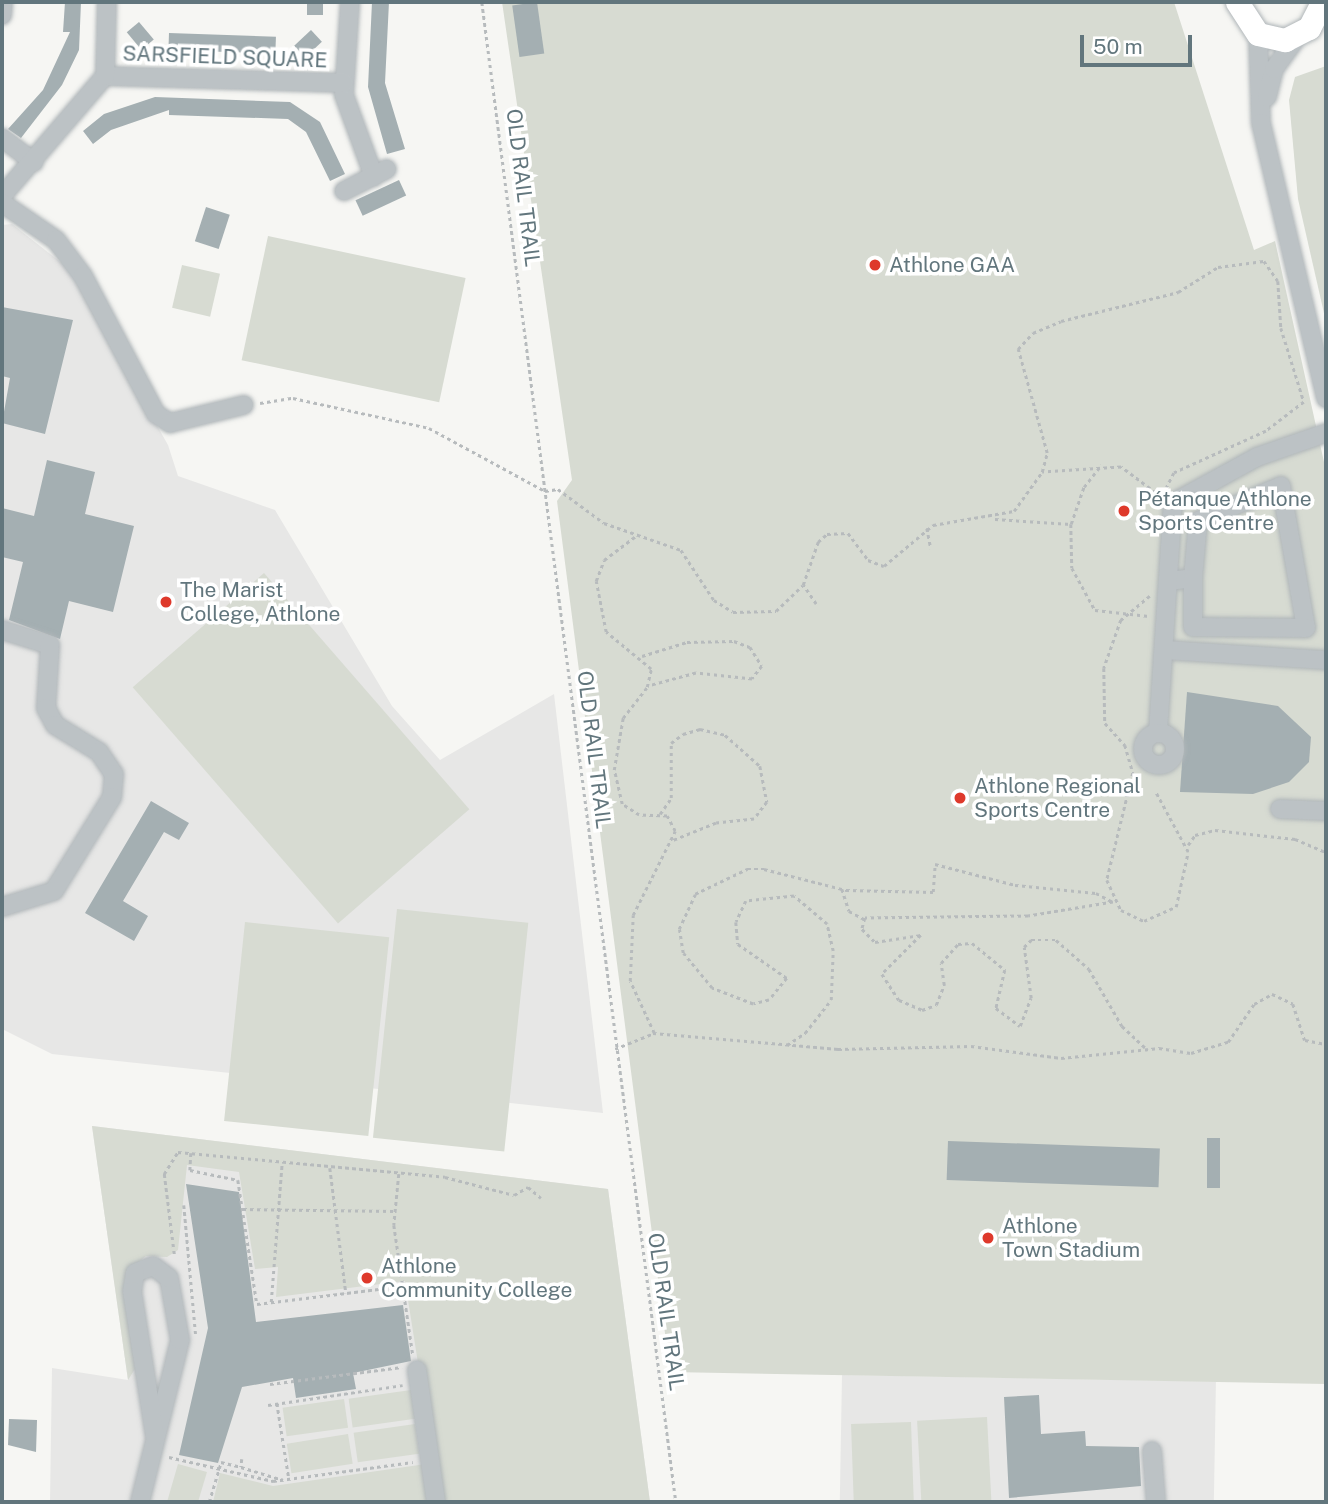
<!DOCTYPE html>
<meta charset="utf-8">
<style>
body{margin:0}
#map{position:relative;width:1328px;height:1504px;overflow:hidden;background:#f6f6f3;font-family:"Public Sans",sans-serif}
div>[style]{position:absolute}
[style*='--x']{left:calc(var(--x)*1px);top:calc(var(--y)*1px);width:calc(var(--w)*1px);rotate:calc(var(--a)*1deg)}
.built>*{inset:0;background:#e7e7e6;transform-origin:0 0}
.green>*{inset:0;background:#d7dbd2;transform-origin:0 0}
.building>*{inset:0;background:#a4afb2;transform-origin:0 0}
.path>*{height:2.5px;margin-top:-1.25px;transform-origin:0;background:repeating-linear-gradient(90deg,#b7bbbd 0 3.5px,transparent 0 7px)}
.roads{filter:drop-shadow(0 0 2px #b0b6b9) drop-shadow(0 0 2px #b0b6b9)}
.minor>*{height:18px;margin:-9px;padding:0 9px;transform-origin:9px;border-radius:9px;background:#bcc2c5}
.minor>.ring{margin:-9px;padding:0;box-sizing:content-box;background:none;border:18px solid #bcc2c5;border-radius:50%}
.major>*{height:23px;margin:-11.5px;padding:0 11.5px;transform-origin:11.5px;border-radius:11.5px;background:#fff}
.dots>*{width:19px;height:19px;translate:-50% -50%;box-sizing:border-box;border:4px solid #fff;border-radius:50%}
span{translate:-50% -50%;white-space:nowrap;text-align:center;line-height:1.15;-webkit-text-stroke:7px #fff;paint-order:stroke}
.street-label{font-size:21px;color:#62767d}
.poi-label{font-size:21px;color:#62767d}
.left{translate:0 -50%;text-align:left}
.frame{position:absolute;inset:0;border:4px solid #62767d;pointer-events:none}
.scale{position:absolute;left:1080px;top:35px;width:112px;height:32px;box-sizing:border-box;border:4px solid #62767d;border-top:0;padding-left:9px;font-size:21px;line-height:24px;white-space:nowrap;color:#62767d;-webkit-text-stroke:5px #fff;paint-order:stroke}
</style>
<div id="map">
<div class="built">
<i style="clip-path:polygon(12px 224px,68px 268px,168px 445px,178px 476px,275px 510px,392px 706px,440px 760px,554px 694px,603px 1113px,52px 1054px,2px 1029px,2px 225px)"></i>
<i style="clip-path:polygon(92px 1126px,608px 1189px,650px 1502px,50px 1502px,52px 1368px,128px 1380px)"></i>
<i style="left:842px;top:1375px;width:374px;height:127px;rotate:1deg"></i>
</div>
<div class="green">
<i style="clip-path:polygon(502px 2px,1174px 2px,1254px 250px,1275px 241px,1326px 471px,1326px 1384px,670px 1372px,557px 501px,572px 480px)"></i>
<i style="clip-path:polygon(1326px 66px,1326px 322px,1298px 199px,1289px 100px,1295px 77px)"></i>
<i style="left:268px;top:236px;width:202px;height:127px;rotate:12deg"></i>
<i style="left:182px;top:265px;width:39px;height:44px;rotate:13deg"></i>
<i style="left:264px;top:573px;width:313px;height:174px;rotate:49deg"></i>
<i style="left:397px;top:909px;width:132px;height:230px;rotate:6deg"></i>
<i style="left:245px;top:922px;width:145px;height:200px;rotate:6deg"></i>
<i style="clip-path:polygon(92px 1126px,608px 1189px,650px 1502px,440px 1502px,405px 1281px,276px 1297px,278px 1267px,255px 1269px,239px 1172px,187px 1165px,178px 1250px,167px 1257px,146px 1256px,129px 1270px,135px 1369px,128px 1380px)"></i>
<i style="left:411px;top:1390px;width:29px;height:63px;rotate:82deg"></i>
<i style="left:344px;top:1399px;width:29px;height:62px;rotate:82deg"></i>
<i style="left:987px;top:1417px;width:85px;height:70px;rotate:87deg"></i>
<i style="left:911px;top:1422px;width:80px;height:60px;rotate:88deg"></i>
<i style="left:415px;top:1424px;width:30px;height:62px;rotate:82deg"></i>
<i style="left:348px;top:1434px;width:30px;height:62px;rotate:81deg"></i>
<i style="clip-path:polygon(178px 1464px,207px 1472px,198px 1502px,167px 1502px)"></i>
<i style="clip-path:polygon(426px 1464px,431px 1502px,213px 1502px,220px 1473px,273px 1486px)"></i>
</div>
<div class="building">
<i style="clip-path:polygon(65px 2px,81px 2px,79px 50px,62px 85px,21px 138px,8px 129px,43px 90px,70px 32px,63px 32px)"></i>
<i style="left:307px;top:2px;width:16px;height:13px"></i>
<i style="clip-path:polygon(372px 2px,389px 2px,385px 83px,405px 149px,387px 154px,368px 87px)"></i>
<i style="left:537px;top:2px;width:52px;height:25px;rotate:82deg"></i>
<i style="left:139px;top:22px;width:23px;height:16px;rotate:50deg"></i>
<i style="left:311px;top:30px;width:16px;height:23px;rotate:47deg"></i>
<i style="left:169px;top:33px;width:107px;height:17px;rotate:2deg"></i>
<i style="clip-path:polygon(155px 97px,290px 102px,320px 122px,345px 174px,330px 181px,306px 132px,288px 119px,169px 115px,169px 110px,111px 130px,93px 144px,83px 131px,104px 114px)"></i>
<i style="left:399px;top:180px;width:17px;height:48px;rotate:65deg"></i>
<i style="left:206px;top:207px;width:25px;height:36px;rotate:18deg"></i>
<i style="clip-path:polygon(2px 307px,73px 320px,45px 434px,2px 423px,10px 378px,2px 376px)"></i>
<i style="clip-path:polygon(47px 460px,95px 472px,85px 514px,134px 526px,113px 612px,69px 601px,60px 639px,9px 620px,23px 562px,2px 557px,2px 508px,34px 516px)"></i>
<i style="clip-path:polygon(1187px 692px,1278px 706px,1311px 737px,1309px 762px,1289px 782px,1253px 794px,1180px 792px)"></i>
<i style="clip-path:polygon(151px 801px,189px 823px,179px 840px,164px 832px,123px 901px,148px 916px,134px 941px,85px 913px)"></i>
<i style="left:1207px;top:1138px;width:13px;height:50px"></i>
<i style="left:948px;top:1141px;width:212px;height:39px;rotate:2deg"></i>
<i style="clip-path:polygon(186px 1184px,239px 1192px,256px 1322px,403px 1305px,411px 1361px,353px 1373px,356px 1389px,296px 1398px,293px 1378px,242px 1387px,218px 1463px,179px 1455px,208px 1328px)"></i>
<i style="clip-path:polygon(1039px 1395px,1041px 1434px,1085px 1431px,1086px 1446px,1139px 1447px,1141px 1486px,1009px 1498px,1004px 1397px)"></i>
<i style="clip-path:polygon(9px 1419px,37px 1420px,36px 1452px,8px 1445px)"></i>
</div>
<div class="path">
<i style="--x:482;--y:2;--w:1512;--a:82.63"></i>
<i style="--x:260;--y:403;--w:33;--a:-9"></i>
<i style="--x:293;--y:398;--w:139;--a:12.4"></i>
<i style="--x:429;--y:428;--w:132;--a:28.5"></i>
<i style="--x:545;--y:491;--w:13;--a:-9"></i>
<i style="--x:558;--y:489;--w:57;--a:36.5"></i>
<i style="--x:604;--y:523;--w:82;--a:19.3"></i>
<i style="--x:681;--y:550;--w:60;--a:56.6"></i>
<i style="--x:714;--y:600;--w:22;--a:32"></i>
<i style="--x:733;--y:612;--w:43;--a:-1.3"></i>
<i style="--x:776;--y:611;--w:37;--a:-44"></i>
<i style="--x:1161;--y:497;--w:50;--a:-143.1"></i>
<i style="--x:1121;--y:467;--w:79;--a:176.4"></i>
<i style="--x:1042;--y:472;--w:20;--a:-75"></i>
<i style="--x:1047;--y:453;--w:108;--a:-105.6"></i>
<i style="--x:1018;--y:349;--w:22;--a:-47"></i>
<i style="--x:1033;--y:333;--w:30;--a:-23"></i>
<i style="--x:1061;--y:321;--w:121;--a:-13.9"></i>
<i style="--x:1178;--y:292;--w:47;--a:-32"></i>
<i style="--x:1218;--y:267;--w:46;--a:-7.4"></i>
<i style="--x:1264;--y:261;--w:24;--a:55"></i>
<i style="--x:1278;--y:281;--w:47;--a:86.3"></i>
<i style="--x:1281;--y:328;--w:77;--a:72.7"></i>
<i style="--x:1304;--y:402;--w:48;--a:142.7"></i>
<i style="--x:1266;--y:431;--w:101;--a:155.5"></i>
<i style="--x:1174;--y:473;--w:16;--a:117"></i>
<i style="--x:995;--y:519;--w:76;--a:3.8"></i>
<i style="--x:1071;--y:524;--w:39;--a:-71"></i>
<i style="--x:1084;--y:487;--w:28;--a:-52"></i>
<i style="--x:1071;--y:524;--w:44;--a:88.7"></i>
<i style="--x:1072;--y:568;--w:48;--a:61.3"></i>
<i style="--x:1095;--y:610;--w:54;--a:6.3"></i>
<i style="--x:927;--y:528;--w:21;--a:79"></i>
<i style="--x:1150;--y:596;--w:38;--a:140"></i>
<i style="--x:1121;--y:620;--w:51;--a:109.5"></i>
<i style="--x:1104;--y:668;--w:55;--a:89"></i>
<i style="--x:1105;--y:723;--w:30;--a:48"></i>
<i style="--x:1125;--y:745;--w:29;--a:74"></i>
<i style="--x:1133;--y:773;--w:110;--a:103.7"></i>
<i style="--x:1107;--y:880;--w:33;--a:65"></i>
<i style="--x:1121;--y:910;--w:25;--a:26"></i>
<i style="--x:1144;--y:921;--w:35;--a:-24"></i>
<i style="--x:1176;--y:907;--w:56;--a:-77.7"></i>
<i style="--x:1188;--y:852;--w:69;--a:-118.4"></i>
<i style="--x:816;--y:604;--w:23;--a:-124"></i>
<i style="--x:803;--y:585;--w:46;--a:-70.8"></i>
<i style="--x:818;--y:542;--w:12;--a:-42"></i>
<i style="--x:827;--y:534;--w:21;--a:-3"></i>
<i style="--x:848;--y:533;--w:34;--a:53"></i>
<i style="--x:868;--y:560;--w:17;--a:21"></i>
<i style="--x:884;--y:566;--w:64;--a:-39.9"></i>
<i style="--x:933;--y:525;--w:82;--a:-9.8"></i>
<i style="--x:1014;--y:511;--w:48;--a:-54.3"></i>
<i style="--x:642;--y:656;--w:47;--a:-17.3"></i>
<i style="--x:687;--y:642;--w:47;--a:-1.2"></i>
<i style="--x:734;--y:641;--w:17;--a:21"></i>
<i style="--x:750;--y:647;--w:22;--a:58"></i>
<i style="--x:762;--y:666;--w:16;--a:128"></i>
<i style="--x:752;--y:679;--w:56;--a:-173.9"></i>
<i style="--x:696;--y:673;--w:50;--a:164.8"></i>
<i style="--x:660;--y:814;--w:19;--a:-55"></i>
<i style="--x:671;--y:798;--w:55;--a:-90"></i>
<i style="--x:671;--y:743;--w:15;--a:-37"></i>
<i style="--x:683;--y:734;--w:18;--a:-16"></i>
<i style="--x:700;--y:729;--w:26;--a:13"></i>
<i style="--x:725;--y:735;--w:47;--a:41.5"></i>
<i style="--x:760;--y:766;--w:37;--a:79"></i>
<i style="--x:767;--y:802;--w:21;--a:127"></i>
<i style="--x:754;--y:819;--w:38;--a:174"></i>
<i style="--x:716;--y:823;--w:48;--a:157.8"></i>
<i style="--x:1188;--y:845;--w:12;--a:-55"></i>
<i style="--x:1195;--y:835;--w:21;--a:-14"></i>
<i style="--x:1215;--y:830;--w:81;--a:6.4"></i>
<i style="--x:1295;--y:839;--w:34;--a:23"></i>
<i style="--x:842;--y:889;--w:23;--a:72"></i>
<i style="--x:849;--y:911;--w:17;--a:28"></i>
<i style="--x:653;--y:1033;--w:186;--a:4.9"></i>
<i style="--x:838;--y:1049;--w:133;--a:-1.3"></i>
<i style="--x:971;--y:1046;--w:91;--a:7.6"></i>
<i style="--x:1061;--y:1058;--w:99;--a:-5.8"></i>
<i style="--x:1159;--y:1048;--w:32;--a:9"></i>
<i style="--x:1191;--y:1053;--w:39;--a:-17"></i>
<i style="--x:1228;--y:1042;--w:46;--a:-55.6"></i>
<i style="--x:1254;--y:1004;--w:21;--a:-29"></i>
<i style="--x:1272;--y:994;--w:23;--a:25"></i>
<i style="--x:1293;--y:1004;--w:38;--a:72"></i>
<i style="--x:1305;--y:1040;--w:21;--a:11"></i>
<i style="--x:787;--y:1045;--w:22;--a:-34"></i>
<i style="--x:805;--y:1033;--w:42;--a:-51.8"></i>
<i style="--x:831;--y:1000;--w:49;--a:-87.7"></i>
<i style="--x:833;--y:951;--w:28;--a:-103"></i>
<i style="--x:827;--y:924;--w:43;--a:-139.7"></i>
<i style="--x:794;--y:896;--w:48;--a:174.1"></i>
<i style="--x:746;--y:901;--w:23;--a:115"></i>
<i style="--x:736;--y:922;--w:22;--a:85"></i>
<i style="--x:738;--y:944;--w:60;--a:34.8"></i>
<i style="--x:787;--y:978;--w:28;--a:129"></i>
<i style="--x:769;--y:1000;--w:16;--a:166"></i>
<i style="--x:753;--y:1004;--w:44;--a:-158.7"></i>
<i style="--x:712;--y:988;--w:45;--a:-129.6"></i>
<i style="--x:683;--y:953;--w:24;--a:-99"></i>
<i style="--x:679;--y:929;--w:38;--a:-65"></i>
<i style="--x:695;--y:894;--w:58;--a:-25.7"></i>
<i style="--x:747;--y:869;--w:17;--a:0"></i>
<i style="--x:764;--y:869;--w:85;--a:14.4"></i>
<i style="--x:846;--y:890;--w:87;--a:1.3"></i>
<i style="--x:933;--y:892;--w:28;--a:-86"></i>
<i style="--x:935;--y:864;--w:83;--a:14.7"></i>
<i style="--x:1015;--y:885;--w:81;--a:5.6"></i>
<i style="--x:1096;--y:893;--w:19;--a:28"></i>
<i style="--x:1113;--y:902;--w:86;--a:170.6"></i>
<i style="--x:1028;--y:916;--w:163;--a:179.3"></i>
<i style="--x:865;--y:918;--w:11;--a:105"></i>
<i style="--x:862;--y:929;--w:18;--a:45"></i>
<i style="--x:875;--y:942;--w:47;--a:-8.7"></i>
<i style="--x:921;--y:935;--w:55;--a:135"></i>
<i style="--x:882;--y:974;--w:31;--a:57"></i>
<i style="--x:899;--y:1000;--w:25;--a:23"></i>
<i style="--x:922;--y:1010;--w:15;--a:-20"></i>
<i style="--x:936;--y:1005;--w:22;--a:-68"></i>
<i style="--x:944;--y:985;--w:22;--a:-98"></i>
<i style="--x:941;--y:963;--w:25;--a:-48"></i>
<i style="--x:958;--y:944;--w:14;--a:-4"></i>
<i style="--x:972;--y:943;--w:43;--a:39.3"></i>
<i style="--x:1005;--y:970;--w:39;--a:103"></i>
<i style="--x:996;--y:1008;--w:30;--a:37"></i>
<i style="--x:1020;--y:1026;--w:30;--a:-69"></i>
<i style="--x:1031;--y:998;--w:51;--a:-97.8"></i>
<i style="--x:1024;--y:947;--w:10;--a:-45"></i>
<i style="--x:1031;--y:940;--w:25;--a:0"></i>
<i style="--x:1056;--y:940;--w:44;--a:41.3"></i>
<i style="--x:1089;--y:969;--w:66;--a:59.9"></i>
<i style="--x:1122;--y:1026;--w:35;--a:43"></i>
<i style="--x:615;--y:1049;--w:42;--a:-22.3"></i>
<i style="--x:654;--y:1033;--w:57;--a:-114.8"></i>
<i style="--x:630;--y:981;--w:66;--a:-87.4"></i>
<i style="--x:633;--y:915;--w:94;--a:-63.4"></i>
<i style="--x:675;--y:831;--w:17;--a:-118"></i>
<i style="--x:667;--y:816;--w:28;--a:-178"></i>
<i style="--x:639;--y:815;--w:20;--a:-147"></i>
<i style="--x:622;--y:804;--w:35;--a:-103"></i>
<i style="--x:614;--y:770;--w:53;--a:-80.2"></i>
<i style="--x:623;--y:718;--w:39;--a:-52"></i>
<i style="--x:647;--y:687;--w:18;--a:-77"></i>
<i style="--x:651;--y:669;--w:58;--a:-140.6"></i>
<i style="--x:606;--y:632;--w:52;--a:-101.1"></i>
<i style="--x:596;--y:581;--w:22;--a:-69"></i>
<i style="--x:604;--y:560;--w:41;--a:-37.1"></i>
<i style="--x:191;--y:1153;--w:17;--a:93"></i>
<i style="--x:190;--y:1170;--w:49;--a:11.8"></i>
<i style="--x:238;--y:1180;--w:125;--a:81.3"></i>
<i style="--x:257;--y:1304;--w:147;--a:-7"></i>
<i style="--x:330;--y:1168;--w:126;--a:82.7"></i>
<i style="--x:399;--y:1174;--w:51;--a:95.6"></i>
<i style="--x:394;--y:1225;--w:131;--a:81.7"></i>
<i style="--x:184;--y:1205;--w:133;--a:84.8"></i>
<i style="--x:243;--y:1209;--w:152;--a:0.8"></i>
<i style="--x:174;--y:1254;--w:81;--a:-97.1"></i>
<i style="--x:164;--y:1174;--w:26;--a:-58"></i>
<i style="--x:178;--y:1152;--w:268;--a:5.3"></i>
<i style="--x:445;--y:1177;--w:71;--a:14.6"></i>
<i style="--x:514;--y:1195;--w:16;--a:-30"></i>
<i style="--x:528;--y:1187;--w:17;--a:40"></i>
<i style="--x:271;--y:1302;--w:139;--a:-85.5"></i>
<i style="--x:270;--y:1384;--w:133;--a:-7.3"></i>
<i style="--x:277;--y:1403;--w:77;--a:81"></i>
<i style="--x:268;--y:1405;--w:136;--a:-8.4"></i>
<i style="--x:169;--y:1457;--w:107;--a:13"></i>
<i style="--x:273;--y:1481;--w:141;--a:-7.7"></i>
<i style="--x:242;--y:1459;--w:8;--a:97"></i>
<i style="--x:241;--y:1467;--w:44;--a:17.2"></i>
<i style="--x:209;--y:1502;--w:42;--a:-73.3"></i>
<i style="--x:221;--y:1462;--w:21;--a:14"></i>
</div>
<div class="roads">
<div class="minor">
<i style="--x:350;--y:2;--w:93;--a:93.7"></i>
<i style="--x:344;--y:95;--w:87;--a:69.9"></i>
<i style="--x:2;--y:15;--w:13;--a:-86"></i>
<i style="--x:1258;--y:34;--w:89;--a:88.1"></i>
<i style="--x:1261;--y:123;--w:283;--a:76.7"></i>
<i style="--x:105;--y:76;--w:239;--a:1.7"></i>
<i style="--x:1267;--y:97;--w:29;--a:-76"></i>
<i style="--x:1274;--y:69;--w:41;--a:-54"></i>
<i style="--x:2;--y:138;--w:40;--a:37"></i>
<i style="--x:344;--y:191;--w:48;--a:-27.1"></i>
<i style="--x:2;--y:196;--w:158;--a:-49.4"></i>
<i style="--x:105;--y:76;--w:74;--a:-88.5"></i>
<i style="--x:2;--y:203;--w:65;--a:34.4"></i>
<i style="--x:56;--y:240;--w:45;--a:53.1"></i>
<i style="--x:83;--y:276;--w:156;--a:62.1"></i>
<i style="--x:156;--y:414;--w:17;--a:33"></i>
<i style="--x:170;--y:423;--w:76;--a:-13.7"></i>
<i style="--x:1169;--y:581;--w:24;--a:-7"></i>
<i style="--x:1193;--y:578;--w:57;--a:-85"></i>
<i style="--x:1198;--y:521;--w:90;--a:-22.9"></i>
<i style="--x:1281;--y:486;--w:144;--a:80"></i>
<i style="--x:1306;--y:628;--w:113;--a:-179.5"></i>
<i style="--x:1193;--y:627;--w:49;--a:-90"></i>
<i style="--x:2;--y:630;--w:50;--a:17.4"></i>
<i style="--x:50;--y:645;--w:63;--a:93.6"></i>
<i style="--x:46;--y:708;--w:19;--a:62"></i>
<i style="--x:55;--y:725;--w:52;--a:31.5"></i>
<i style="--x:99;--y:752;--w:27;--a:56"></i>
<i style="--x:114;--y:774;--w:23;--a:95"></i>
<i style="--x:112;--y:797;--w:110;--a:121.7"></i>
<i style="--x:54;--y:891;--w:54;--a:162.9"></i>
<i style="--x:1165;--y:650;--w:161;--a:3.6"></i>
<i style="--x:1158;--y:732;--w:229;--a:-86.3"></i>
<i style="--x:1173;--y:503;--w:96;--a:-28.7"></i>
<i style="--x:1257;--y:457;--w:73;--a:-19.2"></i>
<i class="ring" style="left:1143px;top:733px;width:14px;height:14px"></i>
<i style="--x:1280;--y:809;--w:46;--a:2.5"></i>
<i style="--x:417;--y:1370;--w:133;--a:81.8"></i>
<i style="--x:1152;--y:1451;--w:51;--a:85.5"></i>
<i style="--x:140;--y:1502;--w:167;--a:-76.1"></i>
<i style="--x:180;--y:1340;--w:63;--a:-100.1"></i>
<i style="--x:169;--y:1278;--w:20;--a:-143"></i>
<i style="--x:153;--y:1266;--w:19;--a:159"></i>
<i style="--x:135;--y:1273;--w:18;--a:99"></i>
<i style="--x:132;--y:1291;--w:147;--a:81"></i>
</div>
<div class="major">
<i style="--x:1237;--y:2;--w:38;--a:57"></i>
<i style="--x:1258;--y:34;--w:28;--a:13"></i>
<i style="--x:1285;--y:40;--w:27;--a:-27"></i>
<i style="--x:1309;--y:28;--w:29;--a:-63"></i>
</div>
</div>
<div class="dots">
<i style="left:875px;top:265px;background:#de392b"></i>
<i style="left:1124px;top:511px;background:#de392b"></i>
<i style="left:166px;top:602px;background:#de392b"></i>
<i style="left:960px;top:798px;background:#de392b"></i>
<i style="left:988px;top:1238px;background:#de392b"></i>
<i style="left:367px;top:1278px;background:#de392b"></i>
</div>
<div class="street-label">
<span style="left:225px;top:57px;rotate:2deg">SARSFIELD SQUARE</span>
<span style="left:523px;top:188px;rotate:83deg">OLD RAIL TRAIL</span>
<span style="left:594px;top:750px;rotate:83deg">OLD RAIL TRAIL</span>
<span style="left:666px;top:1312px;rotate:82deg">OLD RAIL TRAIL</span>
</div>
<div class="poi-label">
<span class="left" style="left:889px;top:265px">Athlone GAA</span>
<span class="left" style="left:1138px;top:511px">Pétanque Athlone<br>Sports Centre</span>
<span class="left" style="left:180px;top:602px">The Marist<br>College, Athlone</span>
<span class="left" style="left:974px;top:798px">Athlone Regional<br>Sports Centre</span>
<span class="left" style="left:1002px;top:1238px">Athlone<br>Town Stadium</span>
<span class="left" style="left:381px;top:1278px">Athlone<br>Community College</span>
</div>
<div class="frame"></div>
<div class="scale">50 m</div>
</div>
